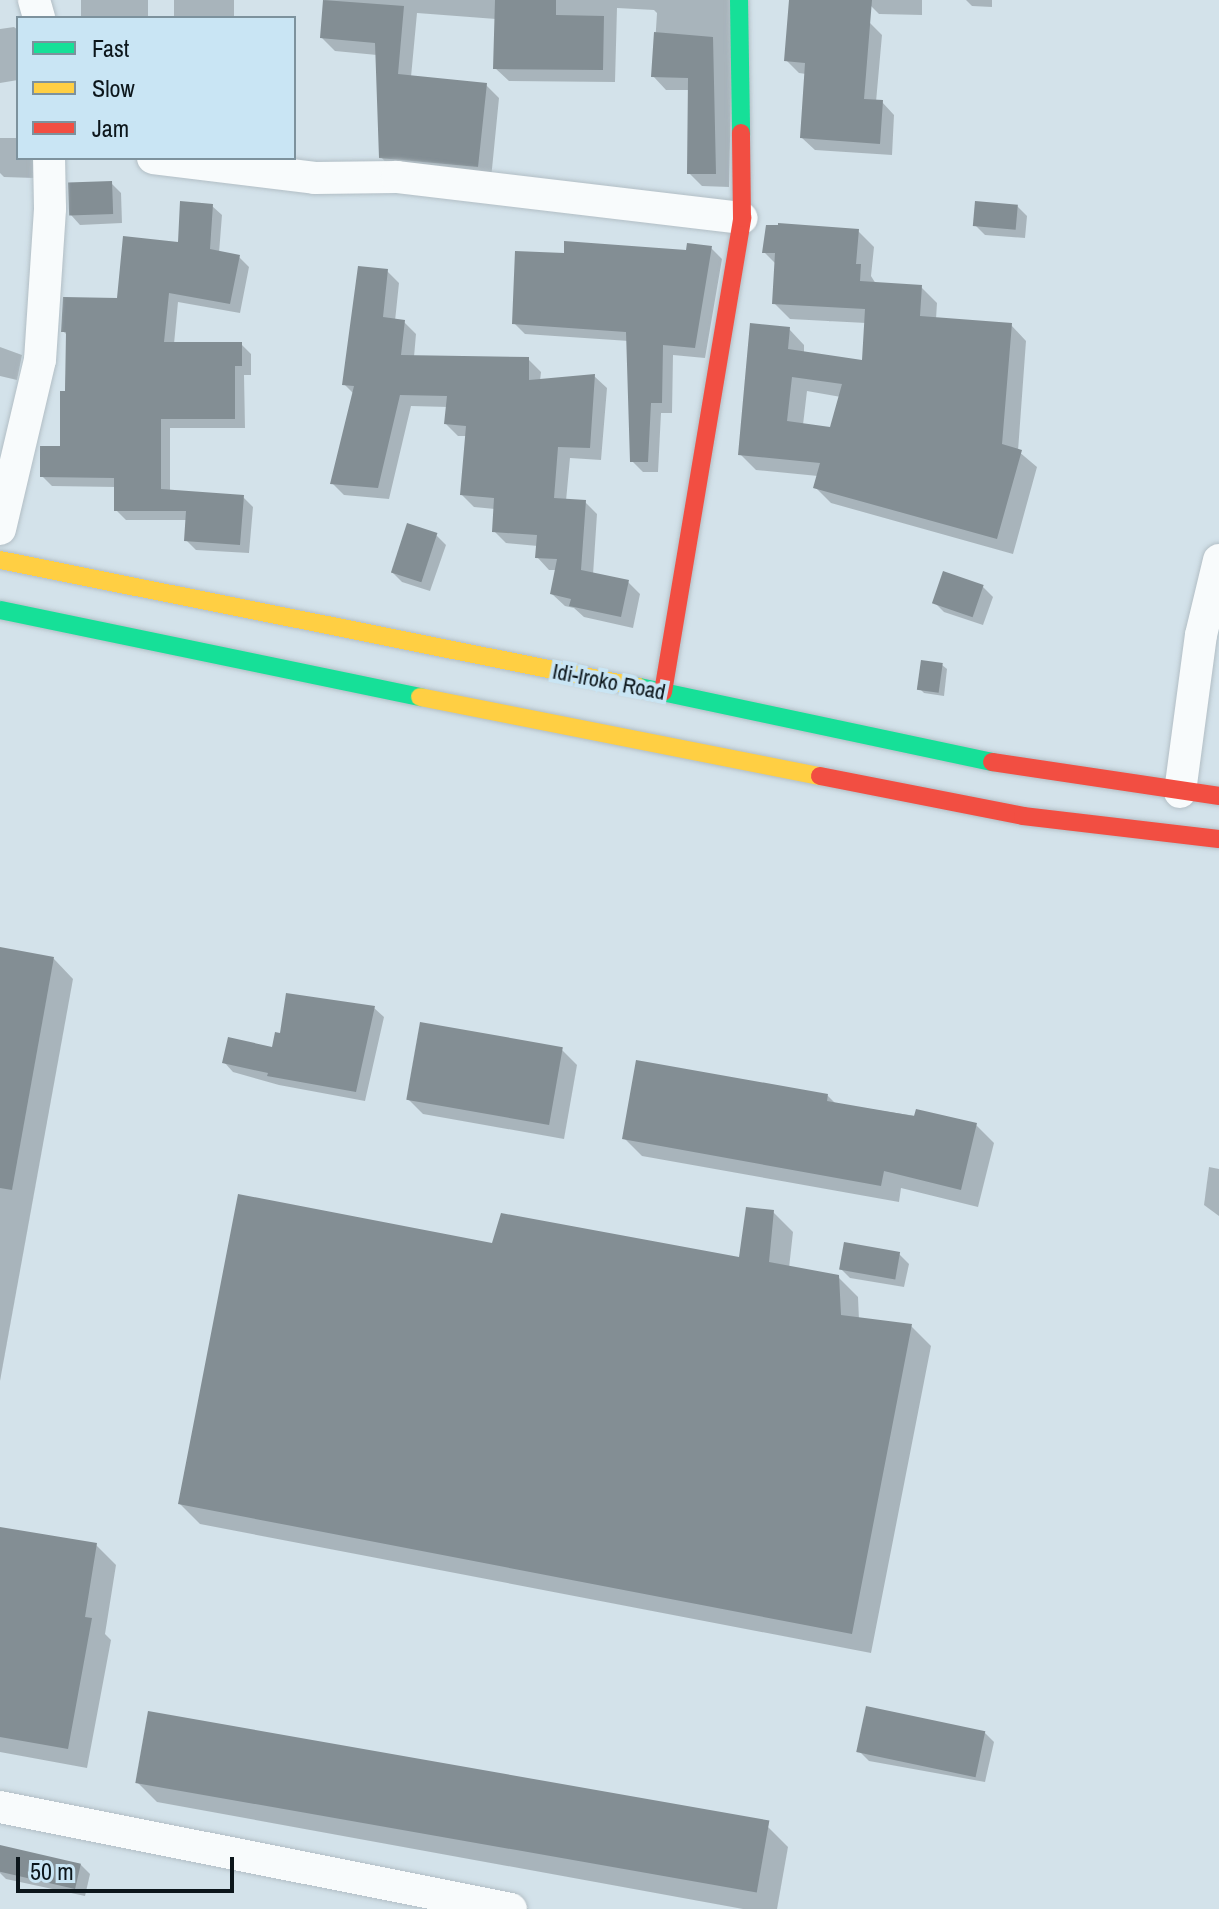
<!DOCTYPE html>
<style>
body{margin:0}
#map{position:relative;width:1219px;height:1909px;overflow:hidden;background:#d3e2ea;font-family:"Archivo Narrow",sans-serif}
div>[style]{position:absolute}
[style*='--x']{left:calc(var(--x)*1px);top:calc(var(--y)*1px);width:calc(var(--w)*1px);rotate:calc(var(--a)*1deg)}
.shadow>*{inset:0;background:#0003;transform-origin:0 0}
.building>*{inset:0;background:#838e94;transform-origin:0 0}
.roads{filter:drop-shadow(0 0 2px #b2bec5) drop-shadow(0 0 2px #b2bec5)}
.street>*{height:32px;margin:-16px;padding:0 16px;transform-origin:16px;border-radius:16px;background:#f8fbfc}
.fast>*{height:18px;margin:-9px;padding:0 9px;transform-origin:9px;border-radius:9px;background:#16e098}
.slow>*{height:18px;margin:-9px;padding:0 9px;transform-origin:9px;border-radius:9px;background:#ffcf43}
.jam>*{height:18px;margin:-9px;padding:0 9px;transform-origin:9px;border-radius:9px;background:#f24e42}
span{translate:-50% -50%;white-space:nowrap;text-align:center;line-height:1.15;-webkit-text-stroke:8px #c9e5f4;paint-order:stroke}
.street-label{font-size:22px;color:#0c161b}
.legend{position:absolute;left:16px;top:16px;width:280px;height:144px;box-sizing:border-box;background:#c9e5f4;border:2px solid #7d929d;margin:0;padding:10px 14px;list-style:none;font-size:24px;color:#0c161b}
.legend li{display:flex;align-items:center;gap:16px;height:40px}
.legend b{width:40px;border:2px solid #7d929d}
.scale{position:absolute;left:16px;top:1857px;width:218px;height:36px;box-sizing:border-box;border:4px solid #0c161b;border-top:0;padding-left:10px;font-size:24px;line-height:28px;white-space:nowrap;color:#0c161b;-webkit-text-stroke:6px #c9e5f4;paint-order:stroke}
</style>
<div id="map">
<div class="shadow">
<i style="left:81px;top:0;width:67px;height:18px"></i>
<i style="left:174px;top:0;width:60px;height:18px"></i>
<i style="clip-path:polygon(325px 0,733px 0,729px 187px,702px 186px,689px 173px,690px 90px,666px 90px,653px 76px,657px 13px,654px 10px,617px 8px,615px 82px,509px 81px,495px 68px,496px 19px,417px 13px,411px 77px,486px 85px,499px 98px,491px 179px,394px 171px,381px 157px,377px 55px,335px 51px,322px 38px)"></i>
<i style="clip-path:polygon(865px 0,922px 0,922px 15px,879px 14px)"></i>
<i style="clip-path:polygon(966px 0,992px 0,992px 7px,972px 6px)"></i>
<i style="clip-path:polygon(870px 23px,882px 35px,876px 102px,882px 102px,894px 115px,892px 155px,815px 150px,802px 138px,806px 74px,799px 73px,786px 60px)"></i>
<i style="clip-path:polygon(14px 27px,18px 30px,18px 80px,0 83px,0 29px)"></i>
<i style="clip-path:polygon(0 138px,18px 138px,18px 158px,35px 158px,34px 178px,4px 177px,0 173px)"></i>
<i style="clip-path:polygon(111px 183px,121px 193px,122px 223px,80px 225px,71px 215px)"></i>
<i style="clip-path:polygon(212px 206px,222px 215px,219px 253px,239px 257px,249px 267px,240px 313px,178px 302px,174px 344px,241px 344px,251px 354px,251px 375px,244px 375px,245px 428px,170px 428px,170px 492px,243px 497px,253px 507px,249px 553px,196px 550px,186px 540px,187px 520px,126px 520px,116px 510px,116px 487px,52px 486px,42px 476px,62px 448px,68px 336px,63px 331px,119px 300px,180px 244px)"></i>
<i style="clip-path:polygon(1017px 206px,1027px 216px,1025px 238px,985px 235px,975px 225px)"></i>
<i style="clip-path:polygon(evenodd,858px 231px,874px 247px,871px 276px,876px 284px,921px 287px,937px 303px,936px 319px,1011px 325px,1026px 341px,1018px 451px,1037px 467px,1013px 554px,831px 503px,815px 487px,818px 476px,756px 470px,740px 454px,752px 325px,789px 329px,804px 345px,804px 354px,863px 363px,866px 323px,790px 319px,774px 303px,776px 264px,764px 252px,858px 231px,807px 391px,841px 397px,832px 429px,803px 425px,807px 391px)"></i>
<i style="clip-path:polygon(711px 248px,722px 259px,705px 358px,673px 355px,672px 413px,661px 413px,658px 472px,643px 472px,632px 461px,629px 341px,525px 334px,514px 323px,565px 255px,688px 252px)"></i>
<i style="clip-path:polygon(387px 271px,399px 283px,395px 321px,404px 322px,416px 334px,414px 357px,528px 359px,541px 372px,540px 381px,594px 376px,607px 388px,601px 460px,570px 458px,566px 501px,585px 502px,597px 514px,593px 575px,628px 582px,640px 594px,633px 628px,584px 617px,574px 608px,565px 606px,552px 594px,557px 570px,549px 570px,537px 557px,538px 546px,506px 543px,494px 531px,495px 509px,474px 507px,462px 495px,467px 436px,458px 436px,446px 424px,448px 407px,411px 406px,389px 499px,344px 495px,332px 483px,354px 394px,344px 384px)"></i>
<i style="clip-path:polygon(0 347px,22px 355px,17px 380px,0 376px)"></i>
<i style="clip-path:polygon(436px 535px,446px 545px,430px 591px,402px 582px,392px 572px)"></i>
<i style="clip-path:polygon(983px 587px,993px 597px,983px 625px,944px 612px,934px 602px)"></i>
<i style="clip-path:polygon(942px 665px,947px 669px,944px 696px,924px 693px,920px 689px)"></i>
<i style="clip-path:polygon(0 949px,54px 959px,73px 979px,0 1381px)"></i>
<i style="clip-path:polygon(374px 1008px,384px 1017px,365px 1101px,279px 1085px,233px 1072px,224px 1062px,274px 1049px)"></i>
<i style="clip-path:polygon(562px 1050px,577px 1065px,564px 1139px,423px 1114px,408px 1099px)"></i>
<i style="clip-path:polygon(828px 1096px,836px 1104px,976px 1125px,994px 1143px,978px 1207px,901px 1188px,899px 1202px,642px 1156px,624px 1138px)"></i>
<i style="clip-path:polygon(1209px 1167px,1219px 1169px,1219px 1216px,1204px 1205px)"></i>
<i style="clip-path:polygon(773px 1212px,793px 1232px,789px 1268px,838px 1277px,858px 1297px,859px 1320px,911px 1326px,931px 1346px,871px 1653px,200px 1524px,180px 1504px,493px 1245px,741px 1259px)"></i>
<i style="clip-path:polygon(899px 1254px,909px 1264px,904px 1287px,850px 1278px,840px 1268px)"></i>
<i style="clip-path:polygon(0 1529px,96px 1545px,116px 1565px,105px 1634px,111px 1640px,87px 1768px,0 1752px)"></i>
<i style="clip-path:polygon(984px 1732px,994px 1742px,985px 1782px,869px 1761px,859px 1751px)"></i>
<i style="clip-path:polygon(137px 1782px,768px 1827px,788px 1847px,777px 1909px,743px 1909px,157px 1802px)"></i>
<i style="clip-path:polygon(0 1851px,80px 1864px,90px 1874px,85px 1896px,6px 1879px,0 1873px)"></i>
</div>
<div class="building">
<i style="clip-path:polygon(323px 0,404px 6px,398px 74px,487px 83px,478px 167px,379px 158px,375px 43px,320px 38px)"></i>
<i style="clip-path:polygon(495px 0,556px 0,556px 15px,604px 16px,603px 70px,493px 69px)"></i>
<i style="clip-path:polygon(789px 0,872px 0,864px 99px,883px 100px,880px 144px,800px 138px,805px 63px,784px 61px)"></i>
<i style="clip-path:polygon(654px 32px,713px 37px,716px 174px,687px 174px,688px 78px,651px 77px)"></i>
<i style="left:112px;top:181px;width:33px;height:44px;rotate:88deg"></i>
<i style="clip-path:polygon(180px 201px,213px 204px,210px 249px,240px 255px,230px 304px,169px 293px,164px 342px,242px 342px,242px 366px,235px 366px,235px 419px,161px 419px,161px 489px,244px 495px,240px 545px,184px 541px,186px 511px,114px 511px,114px 478px,40px 477px,40px 446px,60px 446px,60px 391px,65px 391px,66px 332px,61px 332px,63px 297px,117px 298px,123px 236px,178px 242px)"></i>
<i style="left:975px;top:201px;width:43px;height:25px;rotate:5deg"></i>
<i style="clip-path:polygon(evenodd,778px 223px,859px 229px,856px 264px,861px 264px,860px 281px,922px 285px,920px 316px,1012px 323px,1002px 444px,1022px 450px,997px 539px,813px 488px,820px 463px,738px 455px,750px 323px,790px 327px,788px 349px,862px 360px,865px 309px,772px 304px,775px 253px,762px 253px,766px 225px,778px 225px,778px 223px,792px 377px,842px 384px,830px 427px,787px 421px,792px 377px)"></i>
<i style="clip-path:polygon(564px 241px,686px 250px,687px 243px,712px 246px,695px 348px,663px 345px,662px 403px,651px 403px,648px 462px,630px 462px,626px 332px,512px 324px,515px 251px,564px 253px)"></i>
<i style="clip-path:polygon(358px 266px,388px 269px,383px 317px,405px 320px,401px 355px,529px 357px,529px 380px,595px 374px,590px 448px,558px 447px,554px 498px,586px 500px,581px 570px,629px 580px,621px 617px,569px 606px,571px 599px,550px 594px,557px 559px,535px 558px,537px 535px,492px 532px,494px 498px,460px 495px,466px 426px,444px 424px,447px 396px,400px 395px,378px 488px,330px 484px,354px 386px,342px 385px)"></i>
<i style="left:407px;top:523px;width:32px;height:52px;rotate:18deg"></i>
<i style="left:943px;top:571px;width:43px;height:34px;rotate:19deg"></i>
<i style="left:921px;top:660px;width:22px;height:30px;rotate:8deg"></i>
<i style="clip-path:polygon(0 947px,54px 957px,12px 1190px,0 1188px)"></i>
<i style="clip-path:polygon(286px 993px,375px 1006px,356px 1092px,267px 1076px,268px 1073px,222px 1063px,228px 1037px,272px 1047px,275px 1032px,280px 1033px)"></i>
<i style="left:420px;top:1022px;width:145px;height:79px;rotate:10deg"></i>
<i style="clip-path:polygon(636px 1060px,828px 1094px,827px 1101px,914px 1116px,916px 1109px,977px 1123px,961px 1190px,884px 1171px,881px 1186px,622px 1139px)"></i>
<i style="clip-path:polygon(238px 1194px,492px 1243px,501px 1213px,739px 1257px,746px 1207px,774px 1210px,769px 1262px,839px 1275px,841px 1315px,912px 1324px,852px 1634px,178px 1504px)"></i>
<i style="left:844px;top:1242px;width:57px;height:28px;rotate:10deg"></i>
<i style="clip-path:polygon(0 1527px,97px 1543px,85px 1617px,92px 1618px,68px 1749px,0 1737px)"></i>
<i style="left:866px;top:1706px;width:122px;height:47px;rotate:12deg"></i>
<i style="left:148px;top:1711px;width:631px;height:73px;rotate:10deg"></i>
<i style="left:0;top:1845px;width:83px;height:26px;rotate:13deg"></i>
</div>
<div class="roads">
<div class="street">
<i style="--x:34;--y:0;--w:19;--a:74"></i>
<i style="--x:153;--y:158;--w:163;--a:7"></i>
<i style="--x:315;--y:178;--w:82;--a:-0.7"></i>
<i style="--x:397;--y:177;--w:347;--a:6.8"></i>
<i style="--x:0;--y:529;--w:174;--a:-76.7"></i>
<i style="--x:40;--y:360;--w:152;--a:-86.2"></i>
<i style="--x:50;--y:208;--w:50;--a:-91.1"></i>
<i style="--x:1180;--y:792;--w:158;--a:-82.4"></i>
<i style="--x:1201;--y:635;--w:77;--a:-76.5"></i>
<i style="--x:0;--y:1807;--w:521;--a:11.29"></i>
</div>
<div class="fast">
<i style="--x:739;--y:0;--w:133;--a:89.1"></i>
<i style="--x:0;--y:610;--w:429;--a:11.7"></i>
<i style="--x:639;--y:687;--w:361;--a:12"></i>
</div>
<div class="slow">
<i style="--x:0;--y:560;--w:651;--a:11.24"></i>
<i style="--x:420;--y:697;--w:408;--a:11.2"></i>
</div>
<div class="jam">
<i style="--x:663;--y:692;--w:481;--a:-80.5"></i>
<i style="--x:742;--y:218;--w:85;--a:-90.7"></i>
<i style="--x:992;--y:762;--w:230;--a:8.5"></i>
<i style="--x:820;--y:776;--w:207;--a:11.1"></i>
<i style="--x:1023;--y:816;--w:197;--a:6.7"></i>
</div>
</div>
<div class="street-label">
<span style="left:609px;top:682px;rotate:11deg">Idi-Iroko Road</span>
</div>
<ul class="legend">
<li><b style="height:10px;background:#16e098"></b>Fast</li>
<li><b style="height:10px;background:#ffcf43"></b>Slow</li>
<li><b style="height:10px;background:#f24e42"></b>Jam</li>
</ul>
<div class="scale">50 m</div>
</div>
